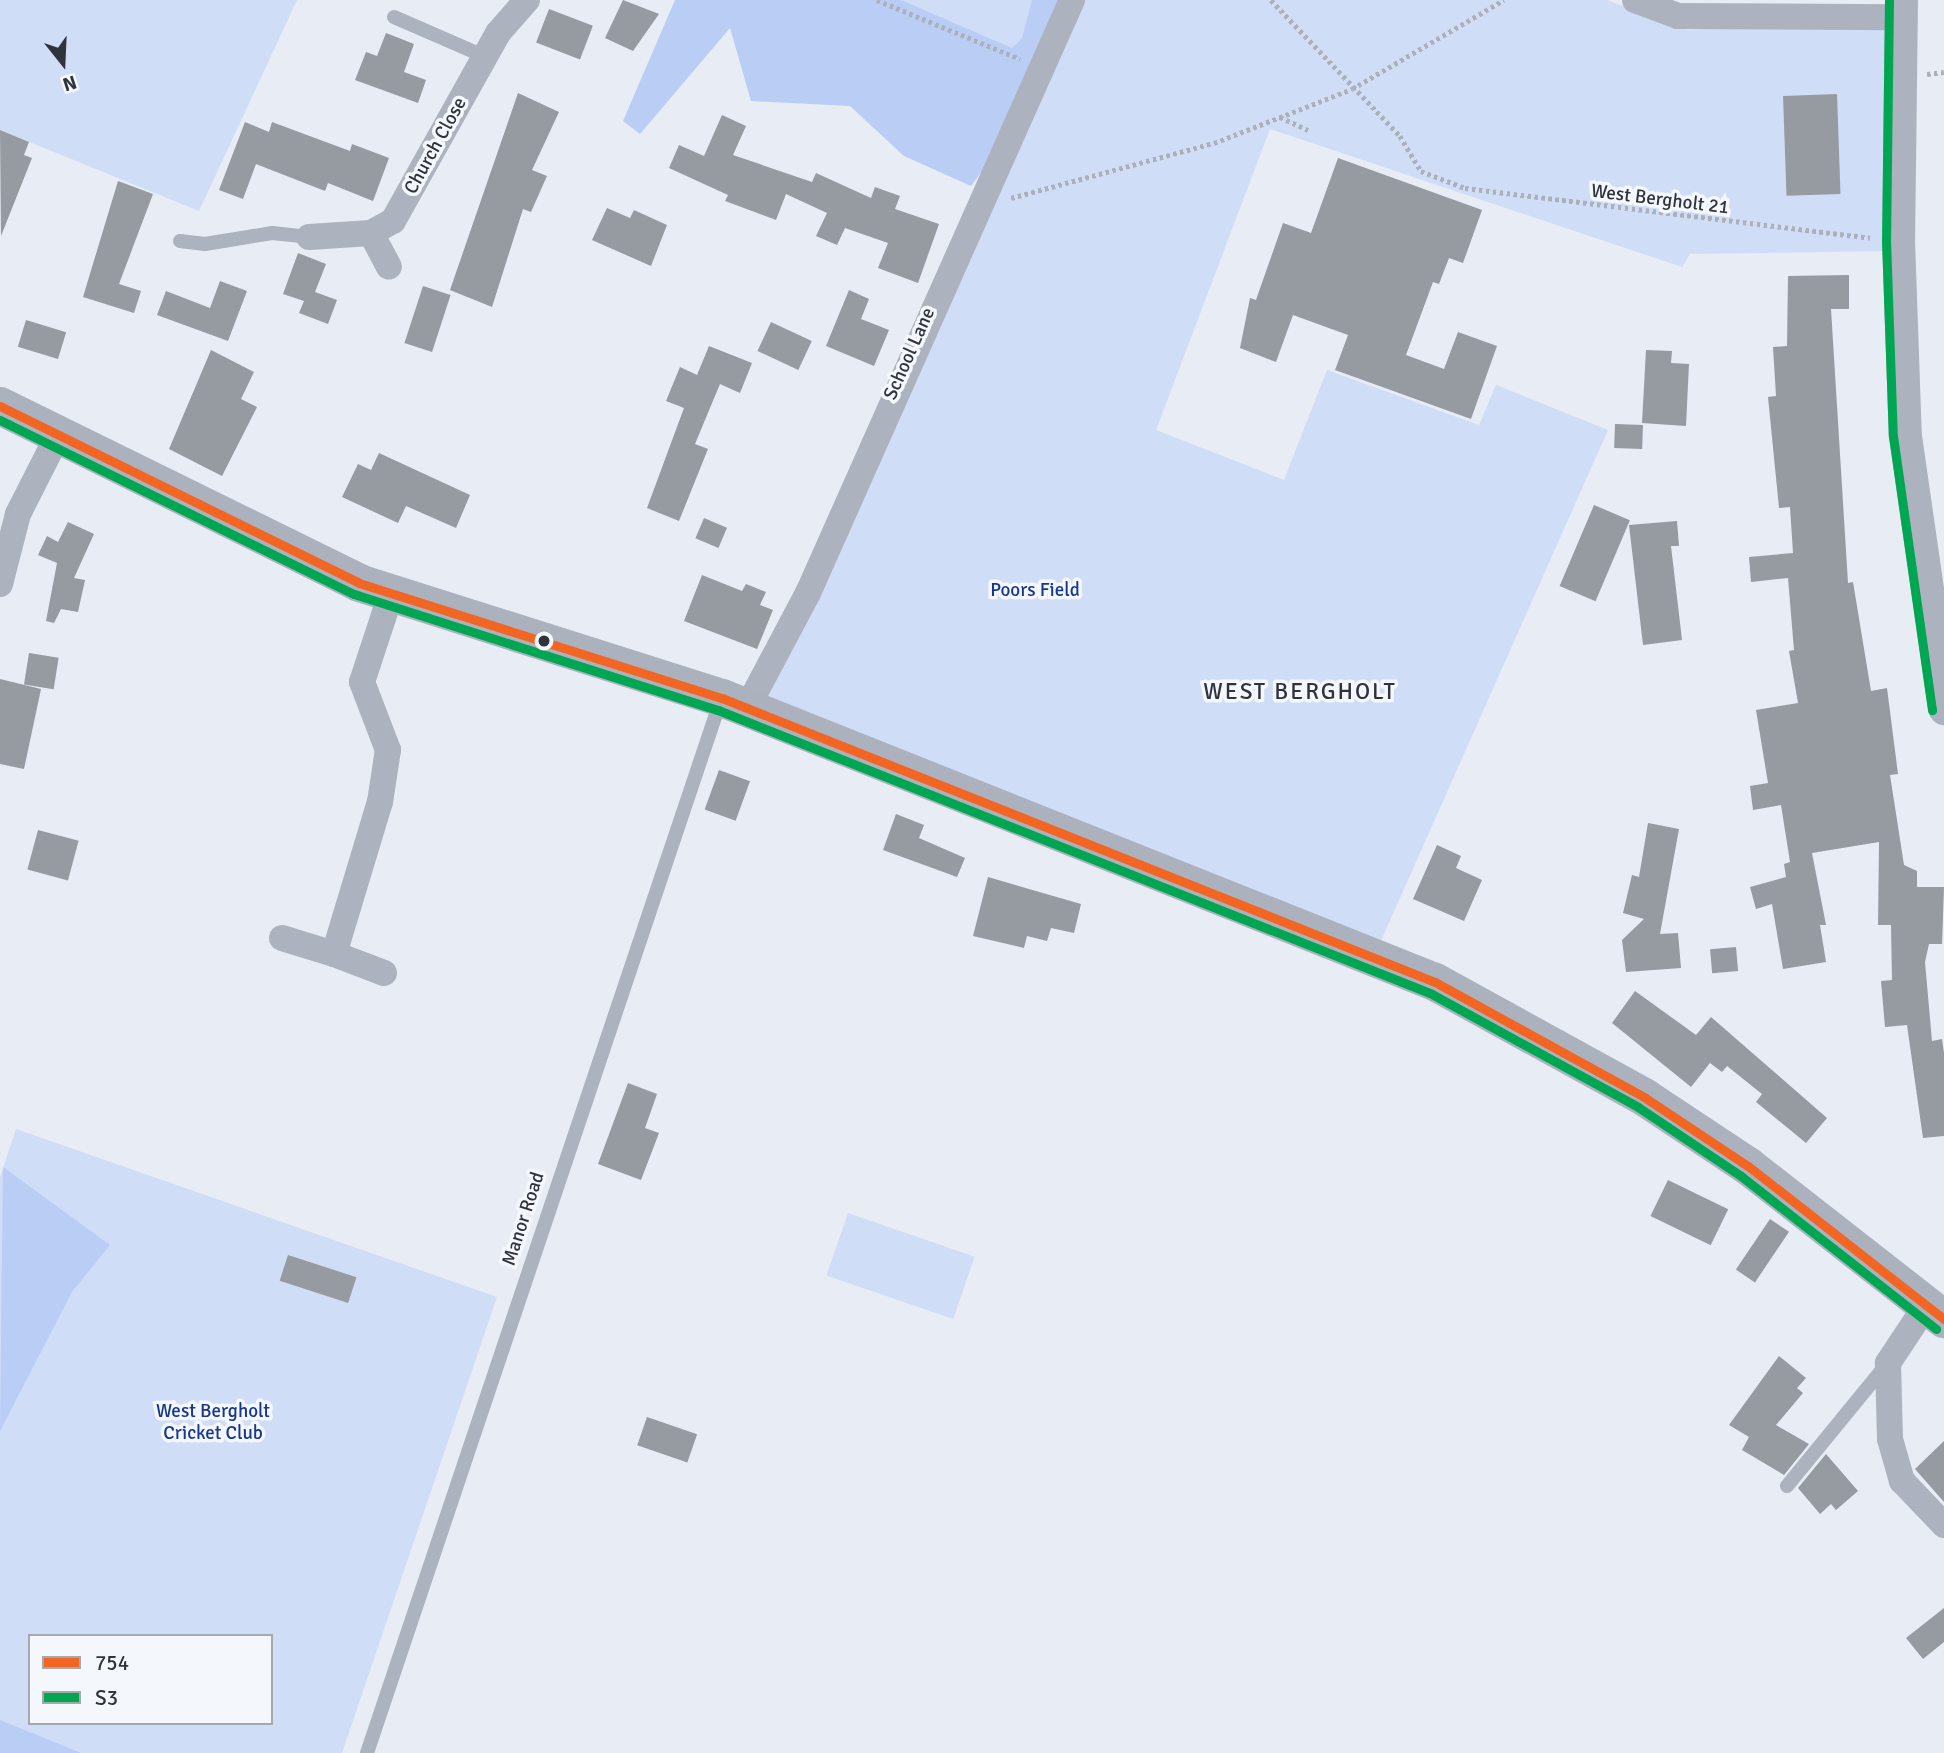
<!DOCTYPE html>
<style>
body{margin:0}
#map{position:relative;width:1944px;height:1753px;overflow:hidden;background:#e7ecf5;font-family:Signika,sans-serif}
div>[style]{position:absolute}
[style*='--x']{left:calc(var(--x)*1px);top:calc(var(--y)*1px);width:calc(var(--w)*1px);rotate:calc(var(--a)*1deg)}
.green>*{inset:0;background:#d0ddf6;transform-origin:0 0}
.forest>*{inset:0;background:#b9cdf5}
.building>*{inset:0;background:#969aa1;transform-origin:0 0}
.path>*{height:4.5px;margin-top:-2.25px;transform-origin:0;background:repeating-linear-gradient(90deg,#abb0ba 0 3.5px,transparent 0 7px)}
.service>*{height:14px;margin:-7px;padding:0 7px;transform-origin:7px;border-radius:7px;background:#acb2be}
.minor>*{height:26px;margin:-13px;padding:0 13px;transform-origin:13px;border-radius:13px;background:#acb2be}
.tertiary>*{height:33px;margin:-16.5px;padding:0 16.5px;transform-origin:16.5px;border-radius:16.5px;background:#acb2be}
.secondary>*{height:38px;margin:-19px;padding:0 19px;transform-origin:19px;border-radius:19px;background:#acb1be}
.bus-1>*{height:9px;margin:-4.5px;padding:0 4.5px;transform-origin:4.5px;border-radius:4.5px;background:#f26522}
.bus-2>*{height:9px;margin:-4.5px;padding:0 4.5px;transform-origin:4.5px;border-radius:4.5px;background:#00a651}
.dots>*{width:19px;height:19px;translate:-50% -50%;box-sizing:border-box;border:4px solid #f4f7fb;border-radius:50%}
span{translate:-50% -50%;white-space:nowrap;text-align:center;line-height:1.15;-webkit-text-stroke:7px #f4f7fb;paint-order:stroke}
.street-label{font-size:19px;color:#2f333b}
.park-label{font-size:19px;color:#163692}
.quarter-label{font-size:23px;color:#2f333b;letter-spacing:2px}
.legend{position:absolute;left:28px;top:1634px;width:245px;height:91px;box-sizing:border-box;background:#f4f7fb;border:2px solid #a5a9ae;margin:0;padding:9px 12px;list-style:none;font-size:21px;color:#2f333b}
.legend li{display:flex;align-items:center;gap:14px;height:35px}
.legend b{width:35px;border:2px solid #a5a9ae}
.north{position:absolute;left:28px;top:28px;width:70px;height:70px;-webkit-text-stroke:5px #f4f7fb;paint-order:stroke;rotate:162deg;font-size:19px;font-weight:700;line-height:28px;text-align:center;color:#2f333b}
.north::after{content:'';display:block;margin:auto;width:24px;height:32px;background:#2f333b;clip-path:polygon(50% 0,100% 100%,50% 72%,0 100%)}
</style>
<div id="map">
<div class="green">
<i style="clip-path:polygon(0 0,297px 0,199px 211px,0 130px)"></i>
<i style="clip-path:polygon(864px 0,1062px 0,1037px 65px)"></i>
<i style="clip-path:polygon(1079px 0,1607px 0,1688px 30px,1892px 20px,1888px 251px,1690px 254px,1682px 267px,1270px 129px,1156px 430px,1284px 480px,1327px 370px,1479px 425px,1496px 385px,1608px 430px,1380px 943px,764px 699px)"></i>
<i style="clip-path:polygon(evenodd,16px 1129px,497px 1297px,342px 1753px,0 1753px,0 1177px,16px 1129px,30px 1636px,271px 1636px,271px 1723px,30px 1723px,30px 1636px)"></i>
<i style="left:848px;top:1213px;width:134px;height:66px;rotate:19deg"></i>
</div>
<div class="forest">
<i style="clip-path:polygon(675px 0,901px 0,1012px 48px,1022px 38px,1032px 0,1062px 0,1006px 139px,971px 186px,904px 156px,850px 106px,751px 101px,730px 28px,640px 134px,623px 121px)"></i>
<i style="clip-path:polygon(3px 1167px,110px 1245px,72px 1292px,0 1431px)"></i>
<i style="clip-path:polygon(0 1720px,81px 1753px,0 1753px)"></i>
</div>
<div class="building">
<i style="clip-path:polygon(623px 0,659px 14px,633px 51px,605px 38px)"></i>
<i style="left:549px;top:9px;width:47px;height:36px;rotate:21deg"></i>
<i style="clip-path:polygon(386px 33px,414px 44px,404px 72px,426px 80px,418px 103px,355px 80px,366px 52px,377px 56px)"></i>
<i style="clip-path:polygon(518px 93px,559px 112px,532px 170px,547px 176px,531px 212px,523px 209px,492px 307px,450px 290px)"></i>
<i style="left:1837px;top:94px;width:100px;height:54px;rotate:88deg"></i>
<i style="clip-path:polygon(722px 115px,746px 126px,733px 155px,812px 182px,816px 173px,871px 198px,875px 187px,900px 196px,895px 209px,939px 224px,918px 283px,878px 268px,888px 243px,845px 228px,837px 245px,816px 236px,827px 213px,786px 194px,776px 220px,725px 201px,728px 195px,669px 168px,679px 145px,704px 156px)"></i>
<i style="clip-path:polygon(245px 122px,269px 132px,272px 122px,350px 151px,352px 144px,389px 158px,373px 201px,328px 183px,325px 191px,256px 164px,243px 199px,219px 190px)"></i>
<i style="clip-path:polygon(0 130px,29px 142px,24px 155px,32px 158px,1px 236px)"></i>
<i style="clip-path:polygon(1338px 158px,1482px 210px,1463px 263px,1449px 258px,1439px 284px,1433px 282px,1406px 355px,1444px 369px,1458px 332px,1497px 346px,1471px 419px,1335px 370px,1348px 335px,1293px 315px,1276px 362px,1240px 348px,1250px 298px,1256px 300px,1283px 223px,1311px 233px)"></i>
<i style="clip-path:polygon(118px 181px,153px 194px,119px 284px,141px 291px,134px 313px,83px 297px)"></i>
<i style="clip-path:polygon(607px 208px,630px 218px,634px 210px,667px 225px,651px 266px,592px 240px)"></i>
<i style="clip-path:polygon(298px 253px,326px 264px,315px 292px,337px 300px,328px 324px,299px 313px,304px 301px,283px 294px)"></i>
<i style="clip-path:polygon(1849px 275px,1849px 309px,1831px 309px,1848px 583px,1853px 582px,1871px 691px,1887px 688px,1898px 774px,1890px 775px,1904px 865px,1917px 871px,1917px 887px,1944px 887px,1942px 944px,1929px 944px,1925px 962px,1932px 1041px,1942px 1039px,1944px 1053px,1944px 1136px,1923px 1138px,1907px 1025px,1885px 1027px,1881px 981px,1892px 980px,1891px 925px,1878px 925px,1879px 842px,1812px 853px,1826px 925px,1820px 925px,1826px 962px,1783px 969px,1772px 904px,1756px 909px,1750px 887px,1786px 877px,1784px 864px,1790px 862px,1781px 805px,1753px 810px,1750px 786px,1768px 783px,1756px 710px,1798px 703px,1789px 651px,1794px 650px,1788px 578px,1751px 582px,1749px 557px,1793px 553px,1790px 507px,1779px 508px,1768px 397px,1776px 396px,1773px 347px,1787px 346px,1788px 276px)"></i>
<i style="clip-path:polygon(220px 281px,247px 291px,228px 341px,157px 315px,166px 291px,210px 308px)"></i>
<i style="left:423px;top:286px;width:29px;height:60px;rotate:18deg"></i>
<i style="clip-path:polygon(849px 290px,869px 299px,861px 319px,889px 330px,874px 366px,826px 346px)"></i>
<i style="left:26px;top:320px;width:42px;height:28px;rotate:17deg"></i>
<i style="left:771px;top:322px;width:45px;height:32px;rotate:25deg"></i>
<i style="clip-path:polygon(709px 346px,752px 363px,740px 393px,720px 384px,695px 444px,708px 449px,679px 521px,647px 508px,684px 408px,666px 401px,680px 367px,697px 375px)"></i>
<i style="clip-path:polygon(211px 350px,254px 372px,241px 399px,257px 407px,222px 476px,169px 449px)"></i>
<i style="clip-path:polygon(1646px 350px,1672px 351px,1671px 363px,1689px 364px,1686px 426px,1642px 423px)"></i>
<i style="left:1615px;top:424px;width:28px;height:24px;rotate:2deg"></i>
<i style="clip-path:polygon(379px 453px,470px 495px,456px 528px,406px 506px,398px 523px,342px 497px,358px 464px,371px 470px)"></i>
<i style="left:1594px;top:505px;width:39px;height:88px;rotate:23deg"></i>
<i style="left:704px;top:518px;width:25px;height:22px;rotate:23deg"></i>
<i style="clip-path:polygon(1677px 521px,1679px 546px,1671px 546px,1682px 640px,1643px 645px,1629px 525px)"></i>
<i style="clip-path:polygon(68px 522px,94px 534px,74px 578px,85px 580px,78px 612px,61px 609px,54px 623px,46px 621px,57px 563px,38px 555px,47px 536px,58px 542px)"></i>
<i style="clip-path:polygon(702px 575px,742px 591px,746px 584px,766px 592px,760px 605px,773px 610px,757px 649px,684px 621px)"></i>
<i style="left:29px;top:653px;width:30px;height:32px;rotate:9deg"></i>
<i style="clip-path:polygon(0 679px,41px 689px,24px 769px,0 764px)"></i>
<i style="left:719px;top:770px;width:33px;height:42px;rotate:20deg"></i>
<i style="clip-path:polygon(896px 814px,924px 825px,919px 838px,965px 858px,957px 877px,883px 850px)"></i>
<i style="clip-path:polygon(1648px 823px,1679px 829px,1660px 934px,1678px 933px,1681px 968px,1626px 972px,1622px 940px,1644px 919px,1623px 913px,1632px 875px,1639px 877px)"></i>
<i style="left:38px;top:830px;width:42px;height:41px;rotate:15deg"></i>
<i style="clip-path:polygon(1437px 845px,1461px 856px,1456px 868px,1482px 880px,1464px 921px,1413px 899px)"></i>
<i style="clip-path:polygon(988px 877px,1081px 904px,1074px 933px,1051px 928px,1047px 941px,1027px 936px,1024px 948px,973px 936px)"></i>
<i style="left:1736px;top:947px;width:24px;height:26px;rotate:85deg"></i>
<i style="clip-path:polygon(1635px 991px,1696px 1035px,1711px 1017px,1827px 1118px,1806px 1143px,1756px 1102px,1762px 1094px,1727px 1066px,1722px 1072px,1710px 1063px,1691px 1087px,1612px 1023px)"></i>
<i style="clip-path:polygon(628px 1083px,657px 1094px,645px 1128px,659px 1133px,641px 1180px,598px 1164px)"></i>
<i style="left:1668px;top:1180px;width:67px;height:40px;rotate:26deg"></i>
<i style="left:1770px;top:1219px;width:23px;height:61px;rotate:34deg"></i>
<i style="left:288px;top:1255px;width:72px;height:27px;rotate:18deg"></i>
<i style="clip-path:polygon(1779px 1356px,1806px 1378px,1797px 1388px,1803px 1393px,1776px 1425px,1809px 1444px,1784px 1475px,1742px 1450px,1749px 1437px,1729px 1425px)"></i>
<i style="left:647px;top:1417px;width:53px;height:30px;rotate:19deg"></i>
<i style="clip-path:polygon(1944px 1441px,1944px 1502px,1915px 1469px)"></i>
<i style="clip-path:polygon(1826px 1454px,1858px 1491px,1836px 1510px,1831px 1504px,1820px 1514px,1798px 1488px)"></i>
<i style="clip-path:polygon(1944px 1608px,1944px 1642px,1923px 1659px,1906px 1638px)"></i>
</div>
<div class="path">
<i style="--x:877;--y:0;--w:155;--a:22.4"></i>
<i style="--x:1271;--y:0;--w:187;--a:46.5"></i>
<i style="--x:1400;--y:136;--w:41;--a:59"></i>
<i style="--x:1421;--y:171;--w:47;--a:21.1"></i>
<i style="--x:1465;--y:188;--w:408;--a:7"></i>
<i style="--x:1927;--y:74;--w:17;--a:-7"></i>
<i style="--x:1280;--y:117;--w:31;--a:25"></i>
<i style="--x:1011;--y:198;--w:210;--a:-15.2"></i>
<i style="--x:1214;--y:143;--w:148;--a:-21.4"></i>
<i style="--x:1352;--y:89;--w:176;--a:-30.4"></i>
</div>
<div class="service">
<i style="--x:394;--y:17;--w:100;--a:23.5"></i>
<i style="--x:180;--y:241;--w:25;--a:7"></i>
<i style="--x:205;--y:244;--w:68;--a:-9.3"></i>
<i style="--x:272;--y:233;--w:37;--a:6"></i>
<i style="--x:1787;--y:1486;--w:158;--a:-50.7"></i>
<i style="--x:367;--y:1753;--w:1112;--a:-71.43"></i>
</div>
<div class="minor">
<i style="--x:1635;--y:0;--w:46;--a:20.4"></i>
<i style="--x:1678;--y:16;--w:222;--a:0.3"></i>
<i style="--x:371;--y:233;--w:38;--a:62"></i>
<i style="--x:309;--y:237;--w:62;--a:-3.7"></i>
<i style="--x:371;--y:233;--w:25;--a:-29"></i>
<i style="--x:393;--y:221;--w:215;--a:-60.8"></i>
<i style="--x:498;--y:33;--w:44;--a:-48.7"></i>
<i style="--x:0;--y:584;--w:72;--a:-75.6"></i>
<i style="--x:18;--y:514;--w:89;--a:-63.1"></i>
<i style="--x:747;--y:708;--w:130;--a:-62.1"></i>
<i style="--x:808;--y:593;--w:649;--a:-66"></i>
<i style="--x:282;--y:938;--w:54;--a:17.1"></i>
<i style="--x:384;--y:973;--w:53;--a:-159.2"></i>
<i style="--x:334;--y:954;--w:159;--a:-73.2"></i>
<i style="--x:380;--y:802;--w:53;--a:-81.3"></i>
<i style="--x:388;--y:750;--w:73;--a:-110.9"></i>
<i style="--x:362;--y:682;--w:93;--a:-71.8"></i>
<i style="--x:1927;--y:1304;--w:71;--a:123.5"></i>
<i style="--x:1888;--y:1363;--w:76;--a:88.5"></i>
<i style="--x:1890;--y:1439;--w:44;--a:74.1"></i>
<i style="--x:1902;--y:1481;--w:61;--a:46.3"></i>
</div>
<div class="tertiary">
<i style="--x:1901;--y:0;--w:240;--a:90.7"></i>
<i style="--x:1898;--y:240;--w:196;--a:88"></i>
<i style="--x:1905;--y:436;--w:275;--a:81.8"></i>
</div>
<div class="secondary">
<i style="--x:0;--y:406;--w:400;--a:26.2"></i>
<i style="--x:359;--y:583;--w:381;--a:17.6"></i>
<i style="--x:722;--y:698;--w:767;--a:21.72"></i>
<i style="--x:1435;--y:982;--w:239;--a:28.8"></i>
<i style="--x:1644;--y:1097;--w:125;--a:33.6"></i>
<i style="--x:1748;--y:1166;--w:249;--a:38"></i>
</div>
<div class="bus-1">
<i style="--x:0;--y:406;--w:400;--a:26.2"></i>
<i style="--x:359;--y:583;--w:381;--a:17.6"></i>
<i style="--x:722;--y:698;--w:767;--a:21.72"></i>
<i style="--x:1435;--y:982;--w:239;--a:28.8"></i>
<i style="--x:1644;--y:1097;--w:125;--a:33.6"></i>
<i style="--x:1748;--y:1166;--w:249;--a:38"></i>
</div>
<div class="bus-2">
<i style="--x:1889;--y:0;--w:240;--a:90.7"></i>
<i style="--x:1886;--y:240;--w:196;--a:88"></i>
<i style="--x:1893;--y:436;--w:277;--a:81.9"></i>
<i style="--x:0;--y:420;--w:394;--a:26.2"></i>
<i style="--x:354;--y:594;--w:382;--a:17.7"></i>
<i style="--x:718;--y:710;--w:766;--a:21.68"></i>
<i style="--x:1430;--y:993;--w:237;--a:28.7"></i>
<i style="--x:1638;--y:1107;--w:124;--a:33.8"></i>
<i style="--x:1741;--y:1176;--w:248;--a:38.1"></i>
</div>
<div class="dots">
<i style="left:544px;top:641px;background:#2f333b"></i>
</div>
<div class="street-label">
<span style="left:436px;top:146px;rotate:-61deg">Church Close</span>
<span style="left:1660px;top:200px;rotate:7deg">West Bergholt 21</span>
<span style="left:910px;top:354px;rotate:-66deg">School Lane</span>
<span style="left:524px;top:1219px;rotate:-72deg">Manor Road</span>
</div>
<div class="park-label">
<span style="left:1035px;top:591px">Poors Field</span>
<span style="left:213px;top:1423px">West Bergholt<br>Cricket Club</span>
</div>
<div class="quarter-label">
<span style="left:1300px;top:692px">WEST BERGHOLT</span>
</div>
<ul class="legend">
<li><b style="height:9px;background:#f26522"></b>754</li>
<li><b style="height:9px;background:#00a651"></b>S3</li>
</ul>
<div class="north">N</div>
</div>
